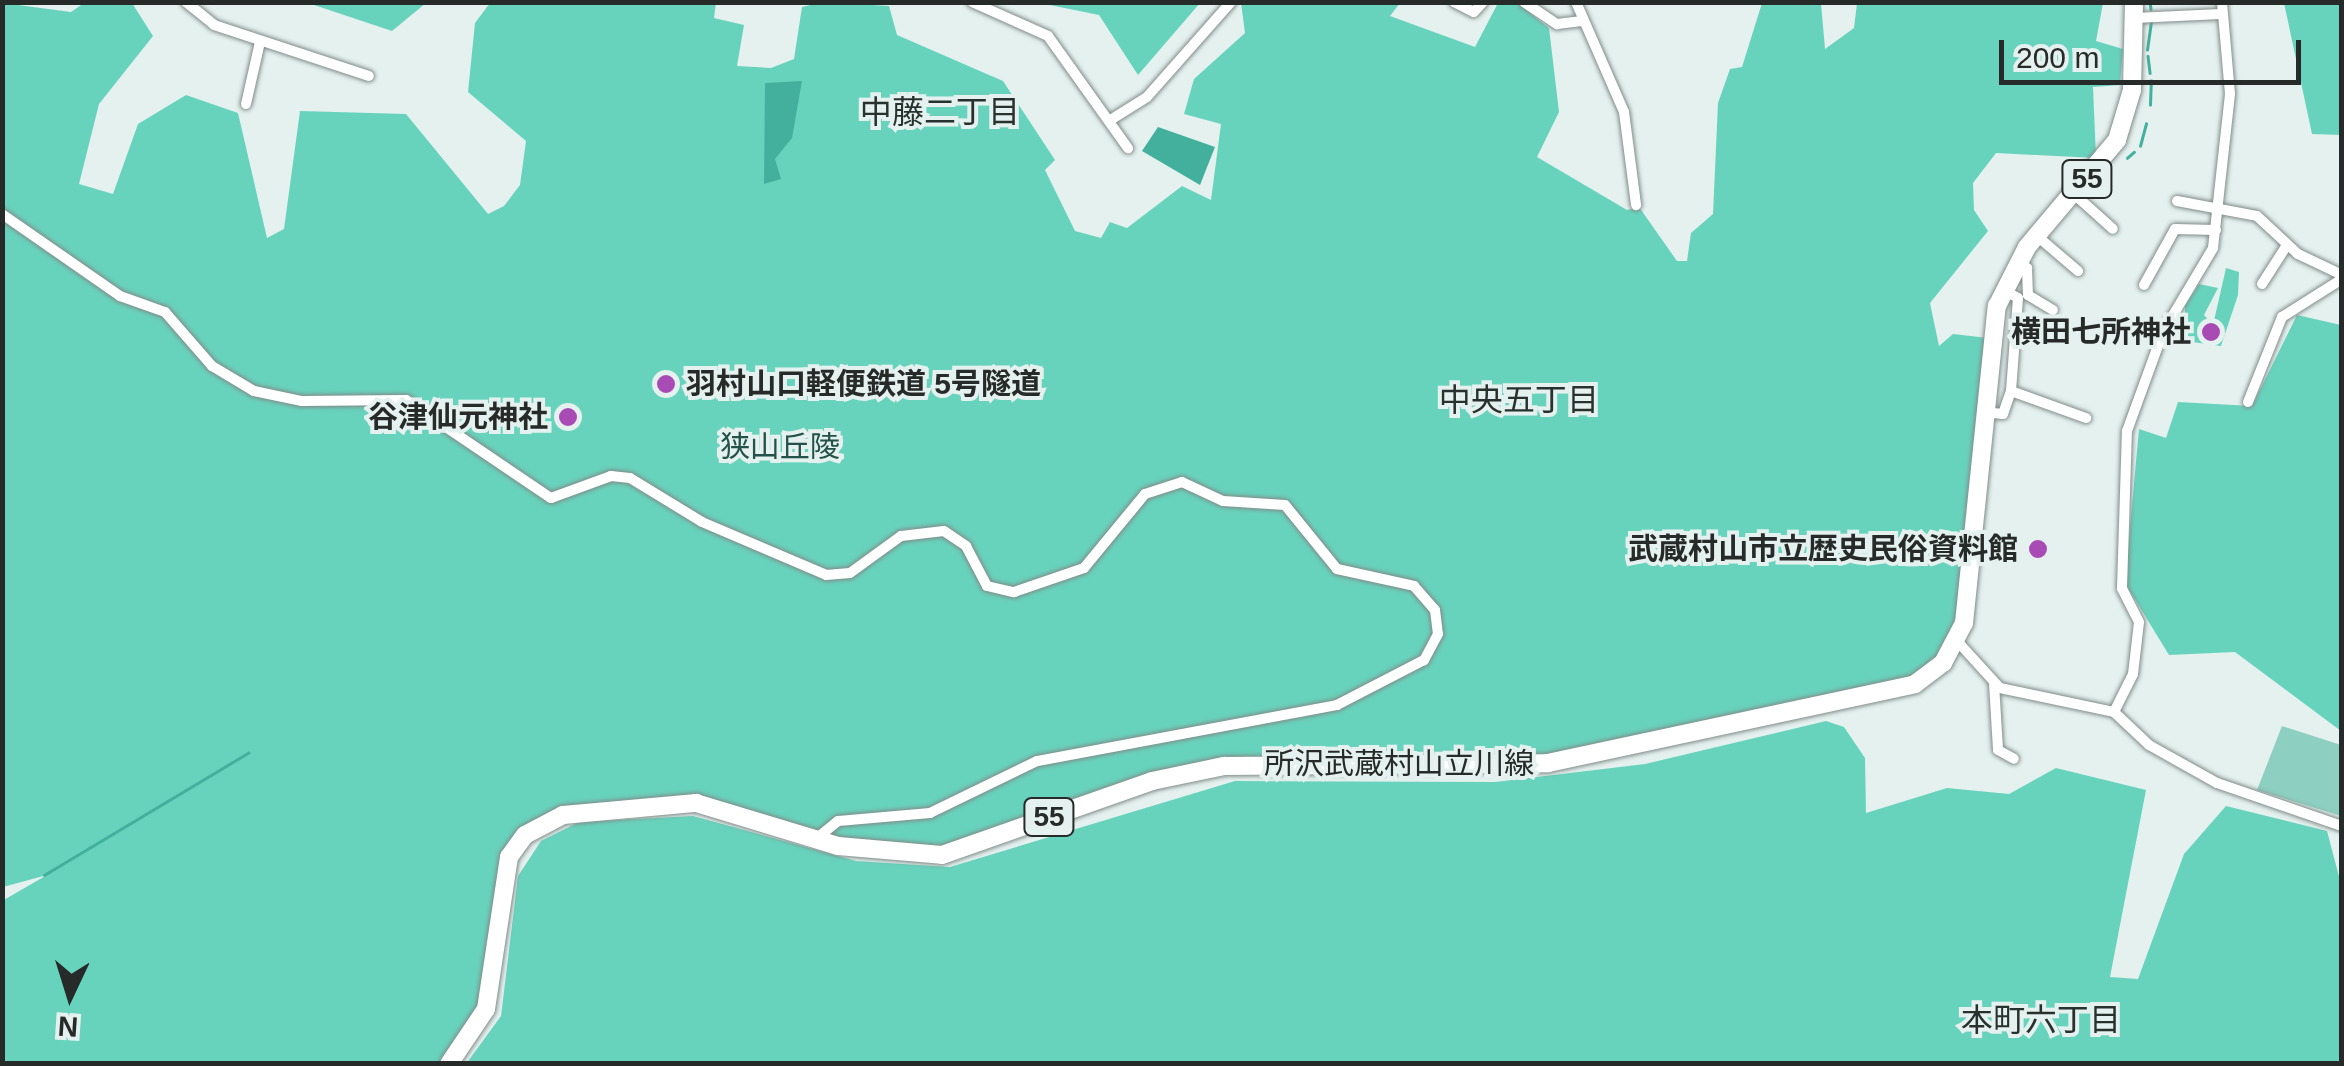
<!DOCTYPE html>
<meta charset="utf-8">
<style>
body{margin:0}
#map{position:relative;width:2344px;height:1066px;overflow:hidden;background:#e4f1ee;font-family:Arial,"Noto Sans JP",sans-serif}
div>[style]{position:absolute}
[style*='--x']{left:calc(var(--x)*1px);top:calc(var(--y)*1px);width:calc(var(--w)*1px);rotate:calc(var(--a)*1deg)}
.green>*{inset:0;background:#8dcfc0}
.forest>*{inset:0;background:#68d3bd}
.water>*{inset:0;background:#42b09c}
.stream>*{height:2.5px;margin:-1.25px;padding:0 1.25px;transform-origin:1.25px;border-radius:1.25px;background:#42b09c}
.roads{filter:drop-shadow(0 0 2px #818c89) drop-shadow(0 0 2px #818c89)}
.minor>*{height:10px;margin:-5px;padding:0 5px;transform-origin:5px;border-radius:5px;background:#fff}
.primary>*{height:18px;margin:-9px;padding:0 9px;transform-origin:9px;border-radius:9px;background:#fff}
.dots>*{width:28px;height:28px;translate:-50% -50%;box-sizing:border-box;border:5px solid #e4f1ee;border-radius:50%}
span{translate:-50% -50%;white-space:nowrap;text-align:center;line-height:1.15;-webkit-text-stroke:8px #e4f1ee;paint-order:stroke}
.shield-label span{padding:2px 8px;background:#e4f1ee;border:2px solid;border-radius:8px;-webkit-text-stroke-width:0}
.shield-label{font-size:28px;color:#262a29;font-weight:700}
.poi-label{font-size:30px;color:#262a29;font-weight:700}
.right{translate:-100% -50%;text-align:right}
.left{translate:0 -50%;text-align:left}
.park-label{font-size:30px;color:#235248}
.street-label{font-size:30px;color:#262a29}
.neighbourhood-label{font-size:32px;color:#27312e}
.frame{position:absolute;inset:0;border:5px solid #262a29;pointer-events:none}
.north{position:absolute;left:20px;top:946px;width:100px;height:100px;-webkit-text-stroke:8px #e4f1ee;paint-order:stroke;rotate:184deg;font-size:28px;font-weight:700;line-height:40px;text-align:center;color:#262a29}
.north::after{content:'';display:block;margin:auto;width:35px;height:45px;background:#262a29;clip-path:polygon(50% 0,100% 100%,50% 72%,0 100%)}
.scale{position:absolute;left:1999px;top:40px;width:302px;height:45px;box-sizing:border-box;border:5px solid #262a29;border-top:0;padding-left:12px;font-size:30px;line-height:35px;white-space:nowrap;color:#262a29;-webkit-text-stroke:8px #e4f1ee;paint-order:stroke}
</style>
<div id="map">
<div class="green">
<i style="clip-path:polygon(2282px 726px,2341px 745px,2341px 816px,2257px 790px)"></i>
</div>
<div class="forest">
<i style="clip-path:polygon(823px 2px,889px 6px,897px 35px,1003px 81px,1055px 160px,1045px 170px,1075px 231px,1101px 238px,1110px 222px,1127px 228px,1182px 186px,1211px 200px,1221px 124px,1184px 114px,1194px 79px,1245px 33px,1241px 3px,1400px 3px,1390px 16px,1475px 47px,1498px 3px,1517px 3px,1549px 28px,1559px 112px,1537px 157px,1627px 210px,1639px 207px,1677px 261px,1687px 261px,1691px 233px,1713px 214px,1718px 103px,1730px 69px,1742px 67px,1762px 3px,1821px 3px,1825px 49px,1854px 28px,1857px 3px,2103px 3px,2096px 41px,2123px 49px,2120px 85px,2093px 87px,2096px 158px,1996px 153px,1973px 183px,1974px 210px,1988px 231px,1930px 303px,1939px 346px,1953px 334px,1988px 338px,1964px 623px,1931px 675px,1548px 763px,1224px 766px,968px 850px,862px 851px,722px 807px,563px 815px,508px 857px,486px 1009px,449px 1063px,3px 1063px,2px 901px,47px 875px,3px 887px,3px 3px,71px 12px,84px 3px,132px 3px,153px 36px,99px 104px,79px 184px,113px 194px,138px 124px,186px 95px,238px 113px,267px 238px,284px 229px,300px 111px,406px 114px,488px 214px,504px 206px,520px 185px,526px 141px,468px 92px,475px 23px,490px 3px,716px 3px,714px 18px,744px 25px,737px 66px,771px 68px,794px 59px,802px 7px)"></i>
<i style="clip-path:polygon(308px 3px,308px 2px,426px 3px,392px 31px)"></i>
<i style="clip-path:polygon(1040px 3px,1200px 3px,1138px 75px,1099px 15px)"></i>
<i style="clip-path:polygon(2284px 3px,2341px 3px,2341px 135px,2312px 134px)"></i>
<i style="clip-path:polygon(2226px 268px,2239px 272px,2238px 295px,2221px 346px,2185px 341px,2185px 306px,2199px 284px,2218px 288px,2204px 315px,2213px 325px)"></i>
<i style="clip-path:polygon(2297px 315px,2341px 325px,2341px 731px,2235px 652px,2169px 655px,2125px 583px,2139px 429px,2166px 438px,2178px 402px,2252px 406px)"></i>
<i style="clip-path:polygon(1826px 721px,1844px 727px,1865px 758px,1866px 813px,1947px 788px,2009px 794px,2056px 768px,2146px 790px,2110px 977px,2138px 979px,2184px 854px,2226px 806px,2327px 831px,2341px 884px,2341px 1063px,466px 1064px,501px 1016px,518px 876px,541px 841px,579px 822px,693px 816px,856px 861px,950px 867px,1235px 781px,1495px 782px,1645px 764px)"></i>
</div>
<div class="water">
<i style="clip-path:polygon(802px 81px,792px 138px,775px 159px,781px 179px,764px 184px,765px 83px)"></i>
<i style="clip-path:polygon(1158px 127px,1215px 147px,1200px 185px,1142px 151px)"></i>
</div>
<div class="stream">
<i style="--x:2150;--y:2;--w:7;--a:82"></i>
<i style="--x:2147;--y:50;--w:28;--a:-82"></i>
<i style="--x:2148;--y:56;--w:17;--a:83"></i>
<i style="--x:2150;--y:105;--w:24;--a:-88"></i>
<i style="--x:2140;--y:146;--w:23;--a:-75"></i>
<i style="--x:2127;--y:158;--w:9;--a:-41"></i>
<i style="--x:44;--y:875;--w:238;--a:-30.9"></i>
</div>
<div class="roads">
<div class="minor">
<i style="--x:186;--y:2;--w:36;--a:39"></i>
<i style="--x:214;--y:25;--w:163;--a:18.2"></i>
<i style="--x:972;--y:2;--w:83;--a:24.1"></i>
<i style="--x:1048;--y:36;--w:138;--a:54.5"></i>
<i style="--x:1454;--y:2;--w:22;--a:27"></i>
<i style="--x:1474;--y:12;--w:13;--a:-48"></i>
<i style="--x:1524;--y:2;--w:40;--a:34"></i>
<i style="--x:1557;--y:24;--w:23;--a:-7"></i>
<i style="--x:1576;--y:2;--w:120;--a:66.4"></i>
<i style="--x:1624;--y:112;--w:94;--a:82.6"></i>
<i style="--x:2134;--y:18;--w:87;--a:-2.6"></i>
<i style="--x:246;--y:104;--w:64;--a:-77.3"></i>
<i style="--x:1112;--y:119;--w:41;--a:-32.2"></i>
<i style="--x:1147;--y:97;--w:127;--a:-48.5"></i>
<i style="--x:2074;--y:194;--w:52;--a:41.9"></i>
<i style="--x:2177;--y:201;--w:81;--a:10.6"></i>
<i style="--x:2257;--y:216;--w:56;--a:42.8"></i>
<i style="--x:2298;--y:254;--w:49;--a:25.5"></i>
<i style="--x:2;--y:214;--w:144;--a:34.8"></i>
<i style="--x:120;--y:296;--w:48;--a:19.6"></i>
<i style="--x:165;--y:312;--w:72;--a:49"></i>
<i style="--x:212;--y:366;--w:49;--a:30.8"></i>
<i style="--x:254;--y:391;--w:49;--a:11.8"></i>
<i style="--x:302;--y:401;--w:104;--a:-0.6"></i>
<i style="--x:406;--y:400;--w:175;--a:34.1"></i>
<i style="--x:551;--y:498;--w:64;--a:-20.1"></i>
<i style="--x:611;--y:476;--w:19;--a:6"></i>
<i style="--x:630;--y:478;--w:84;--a:31.4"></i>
<i style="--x:702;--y:522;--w:135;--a:23.1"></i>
<i style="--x:826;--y:575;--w:24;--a:-5"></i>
<i style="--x:850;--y:573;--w:63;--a:-36"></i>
<i style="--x:901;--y:536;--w:43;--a:-6.6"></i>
<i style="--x:944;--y:531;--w:27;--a:34"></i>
<i style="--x:966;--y:546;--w:45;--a:62.3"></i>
<i style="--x:987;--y:586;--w:28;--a:13"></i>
<i style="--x:1014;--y:592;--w:74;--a:-18.9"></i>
<i style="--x:1084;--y:568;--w:96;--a:-50.5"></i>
<i style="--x:1145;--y:494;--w:39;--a:-18"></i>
<i style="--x:1182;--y:482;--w:45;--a:24.9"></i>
<i style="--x:1223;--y:501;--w:62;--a:3.7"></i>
<i style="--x:1285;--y:505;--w:82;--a:50.9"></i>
<i style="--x:1337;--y:569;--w:79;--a:12.4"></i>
<i style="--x:1414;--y:586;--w:32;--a:49"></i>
<i style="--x:1435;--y:610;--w:24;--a:83"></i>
<i style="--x:1438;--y:634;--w:30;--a:118"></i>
<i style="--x:1424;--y:660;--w:98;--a:152.7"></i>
<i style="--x:1337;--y:705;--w:305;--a:169.4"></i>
<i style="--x:1037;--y:761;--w:119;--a:154.1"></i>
<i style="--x:930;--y:813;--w:92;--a:175"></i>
<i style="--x:838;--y:821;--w:28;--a:141"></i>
<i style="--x:2037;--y:236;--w:54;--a:40.5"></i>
<i style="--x:2017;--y:262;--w:12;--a:31"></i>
<i style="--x:2027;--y:268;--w:27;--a:88"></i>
<i style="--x:2028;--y:295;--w:29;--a:31"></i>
<i style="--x:2262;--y:284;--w:46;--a:-57.3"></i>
<i style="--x:2144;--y:285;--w:64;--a:-61"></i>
<i style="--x:2175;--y:229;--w:41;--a:1.4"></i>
<i style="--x:2004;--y:290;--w:16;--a:30"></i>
<i style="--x:2018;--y:298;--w:93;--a:94.3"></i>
<i style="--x:2011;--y:391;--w:80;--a:19.8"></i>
<i style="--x:2248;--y:402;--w:92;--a:-68.2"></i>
<i style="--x:2282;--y:317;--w:71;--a:-32.3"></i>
<i style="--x:1983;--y:412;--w:20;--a:6"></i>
<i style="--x:2003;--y:414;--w:24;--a:-71"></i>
<i style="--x:1958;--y:642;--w:62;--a:47.6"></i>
<i style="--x:2000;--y:688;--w:116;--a:11.9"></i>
<i style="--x:2114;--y:712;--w:48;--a:43.3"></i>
<i style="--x:2149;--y:745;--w:78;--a:29.2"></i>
<i style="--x:2217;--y:783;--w:132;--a:19"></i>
<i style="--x:1994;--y:684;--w:66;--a:86.5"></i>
<i style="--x:1998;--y:750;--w:18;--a:29"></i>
<i style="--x:2114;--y:712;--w:42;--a:-63.4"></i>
<i style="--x:2133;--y:674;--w:52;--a:-83.4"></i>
<i style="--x:2139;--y:622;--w:38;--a:-117"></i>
<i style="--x:2122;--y:588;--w:157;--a:-88.2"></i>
<i style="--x:2127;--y:431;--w:105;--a:-70"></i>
<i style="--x:2163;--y:332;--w:98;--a:-59.2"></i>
<i style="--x:2213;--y:248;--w:155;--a:-83.7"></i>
<i style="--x:2230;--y:94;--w:92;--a:-95"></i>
</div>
<div class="primary">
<i style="--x:449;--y:1064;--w:66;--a:-56.1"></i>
<i style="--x:486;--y:1009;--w:154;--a:-81.4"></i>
<i style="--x:509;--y:857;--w:27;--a:-54"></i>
<i style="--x:525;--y:835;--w:43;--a:-27.8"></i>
<i style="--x:563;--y:815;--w:134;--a:-5.2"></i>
<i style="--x:696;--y:803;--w:148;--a:16.8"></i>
<i style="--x:838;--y:846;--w:104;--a:4.9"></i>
<i style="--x:942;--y:855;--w:223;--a:-19.4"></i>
<i style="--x:1152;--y:781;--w:74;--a:-11.8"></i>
<i style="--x:1224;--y:766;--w:324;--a:-0.5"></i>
<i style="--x:1548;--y:763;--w:375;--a:-12.1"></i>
<i style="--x:1915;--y:684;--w:35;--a:-37"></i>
<i style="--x:1943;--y:663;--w:45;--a:-62.3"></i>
<i style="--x:1964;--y:623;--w:319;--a:-84.1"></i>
<i style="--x:1997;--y:306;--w:66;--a:-63"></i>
<i style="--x:2027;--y:247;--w:140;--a:-49.9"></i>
<i style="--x:2117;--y:140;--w:52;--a:-73.3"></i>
<i style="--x:2132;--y:90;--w:88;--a:-88.7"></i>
</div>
</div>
<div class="dots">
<i style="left:2211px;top:332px;background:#a94bb5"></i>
<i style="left:666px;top:384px;background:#a94bb5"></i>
<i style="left:568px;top:417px;background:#a94bb5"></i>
<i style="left:2038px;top:549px;background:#a94bb5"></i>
</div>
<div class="shield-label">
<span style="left:2087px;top:179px">55</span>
<span style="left:1049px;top:817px">55</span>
</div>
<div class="poi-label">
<span class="right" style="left:2191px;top:332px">横田七所神社</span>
<span class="left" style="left:686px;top:384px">羽村山口軽便鉄道 5号隧道</span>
<span class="right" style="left:548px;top:417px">谷津仙元神社</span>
<span class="right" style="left:2018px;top:549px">武蔵村山市立歴史民俗資料館</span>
</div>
<div class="park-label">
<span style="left:780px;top:447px">狭山丘陵</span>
</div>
<div class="street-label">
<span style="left:1399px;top:764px">所沢武蔵村山立川線</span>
</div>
<div class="neighbourhood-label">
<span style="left:940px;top:112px">中藤二丁目</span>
<span style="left:1519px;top:400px">中央五丁目</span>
<span style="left:2041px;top:1020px">本町六丁目</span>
</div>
<div class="frame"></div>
<div class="north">N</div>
<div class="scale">200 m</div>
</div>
